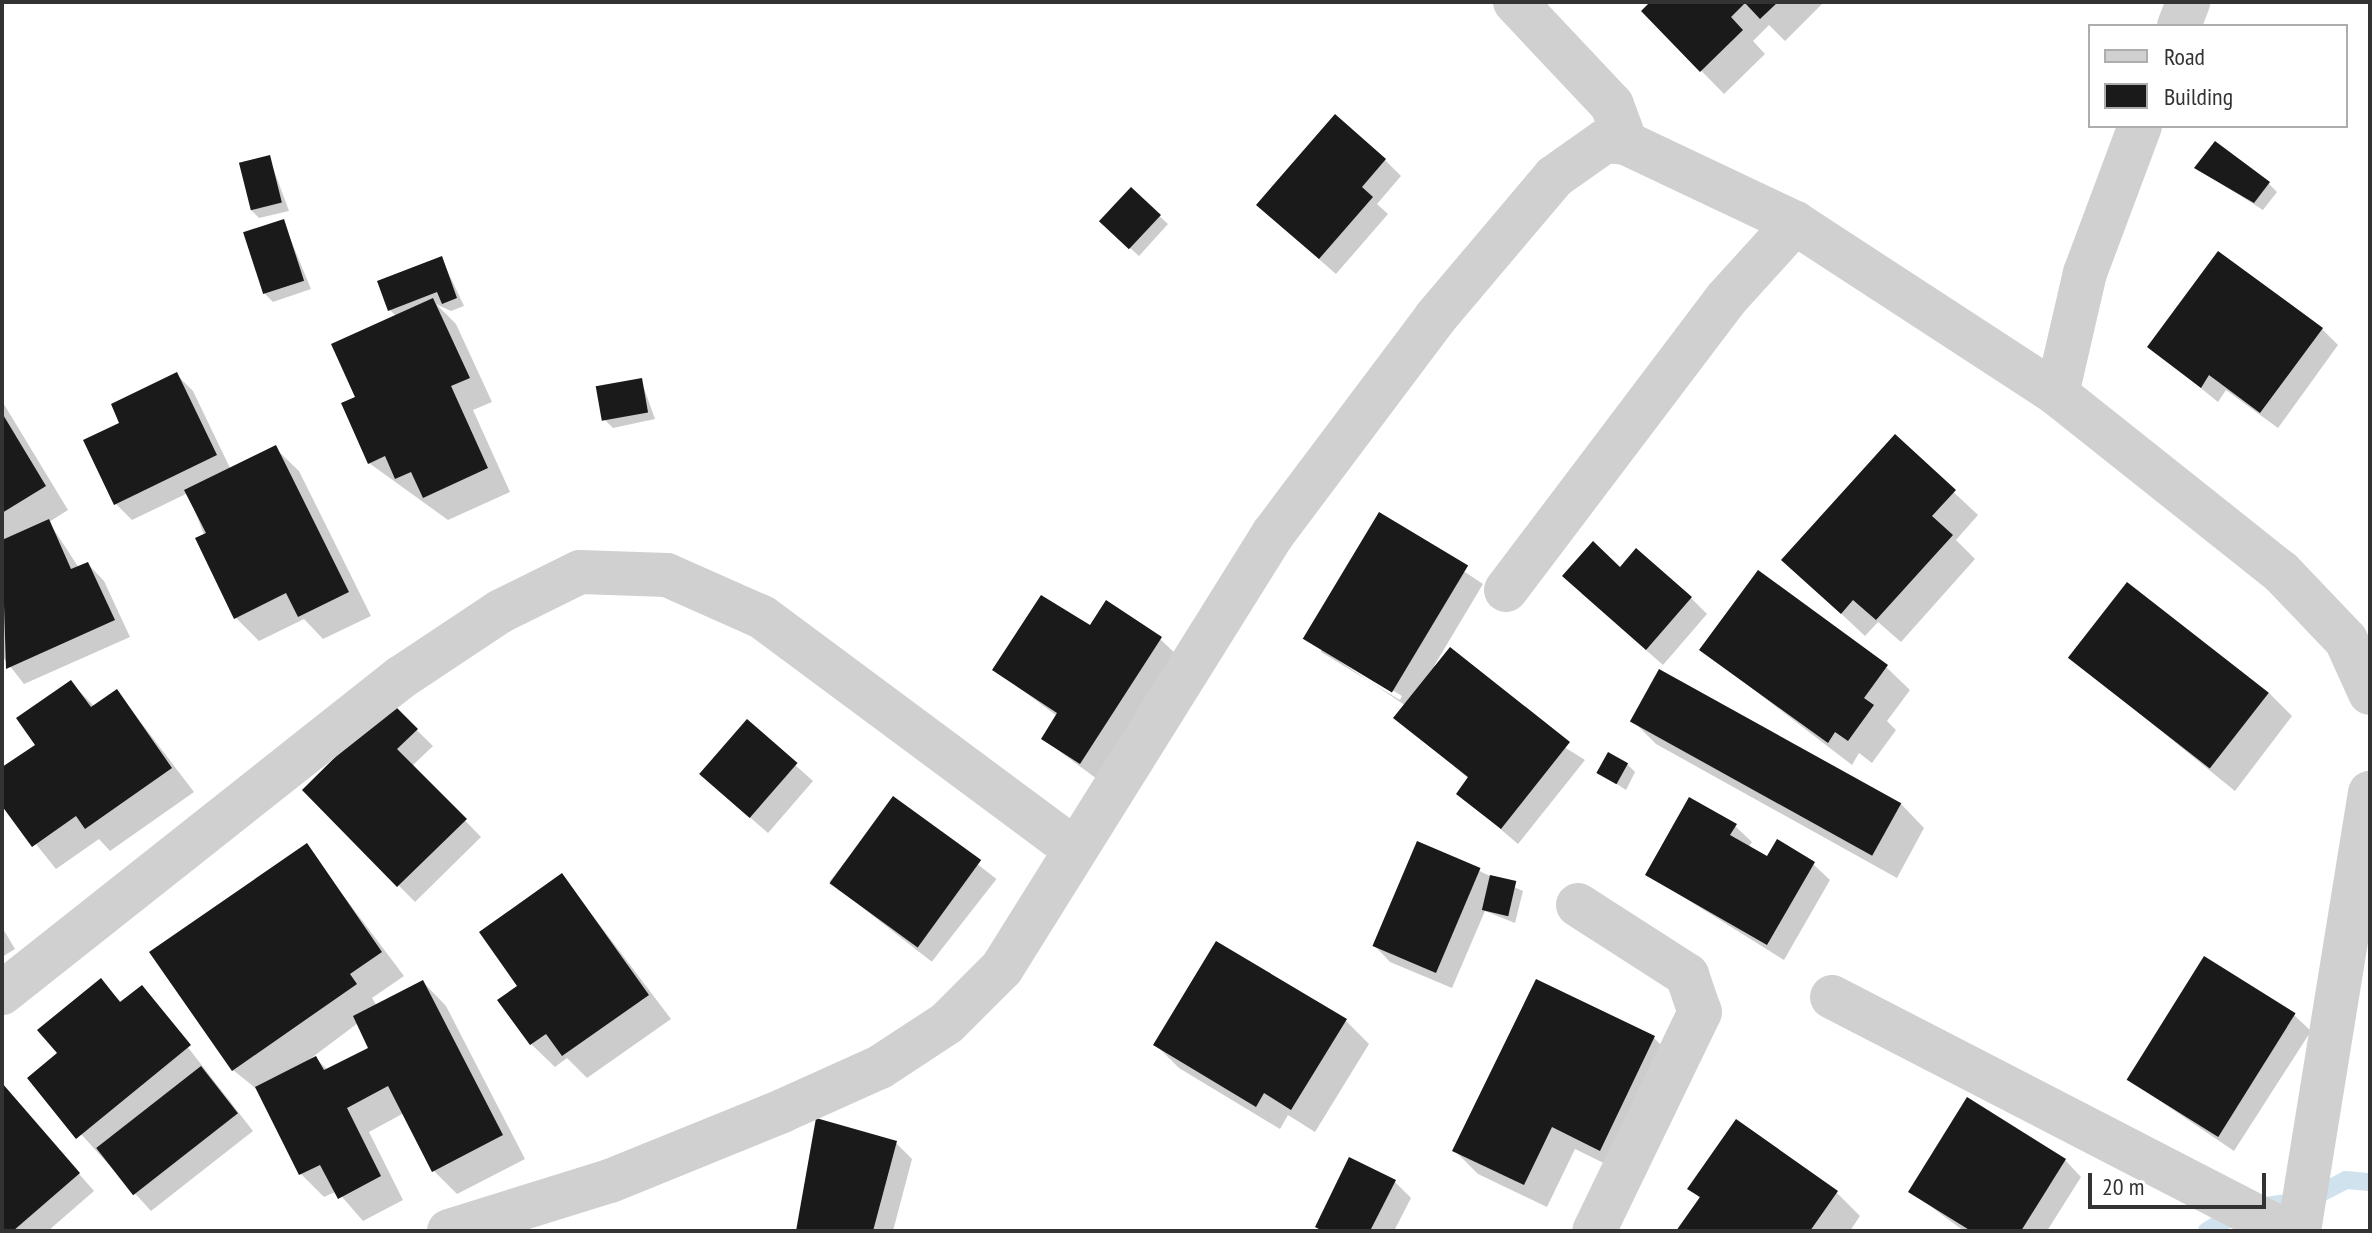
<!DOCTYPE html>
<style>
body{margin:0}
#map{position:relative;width:2372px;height:1233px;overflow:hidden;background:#fff;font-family:"PT Sans Narrow",sans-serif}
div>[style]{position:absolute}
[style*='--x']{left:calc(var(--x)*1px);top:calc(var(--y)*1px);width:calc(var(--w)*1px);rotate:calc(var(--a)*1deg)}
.shadow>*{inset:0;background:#0003;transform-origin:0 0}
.stream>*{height:18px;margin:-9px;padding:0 9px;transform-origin:9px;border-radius:9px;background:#cfe2ee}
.building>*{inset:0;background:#1a1a1a;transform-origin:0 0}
.minor>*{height:44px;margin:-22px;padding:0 22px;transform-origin:22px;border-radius:22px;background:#d0d0d0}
span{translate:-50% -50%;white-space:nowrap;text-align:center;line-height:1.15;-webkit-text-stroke:8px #fff;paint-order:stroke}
.frame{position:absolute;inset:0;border:4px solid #333;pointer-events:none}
.legend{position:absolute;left:2088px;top:24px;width:260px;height:104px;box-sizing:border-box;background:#fff;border:2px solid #adadad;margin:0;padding:10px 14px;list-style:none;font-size:24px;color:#333}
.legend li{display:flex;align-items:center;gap:16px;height:40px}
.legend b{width:40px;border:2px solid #adadad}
.scale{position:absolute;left:2088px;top:1173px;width:178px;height:36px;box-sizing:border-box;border:4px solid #333;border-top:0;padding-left:10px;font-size:24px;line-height:28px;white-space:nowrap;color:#333;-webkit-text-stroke:6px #fff;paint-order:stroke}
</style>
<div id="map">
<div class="shadow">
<i style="clip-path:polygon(1653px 2px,1824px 2px,1785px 41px,1769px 25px,1753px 41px,1765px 54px,1724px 94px,1643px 11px)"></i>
<i style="clip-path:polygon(269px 157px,289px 211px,259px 218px,251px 210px)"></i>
<i style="clip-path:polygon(1385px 160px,1401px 176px,1377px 204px,1388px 214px,1336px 274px,1275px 221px)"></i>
<i style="clip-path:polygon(2196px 168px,2269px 184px,2277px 192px,2263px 210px)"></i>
<i style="clip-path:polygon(1131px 190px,1168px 224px,1139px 256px,1110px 230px)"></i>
<i style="clip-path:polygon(283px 221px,311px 289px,273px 302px,265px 294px)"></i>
<i style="clip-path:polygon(442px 259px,464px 306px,451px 311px,436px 304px,456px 324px,492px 402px,473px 410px,510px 492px,448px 520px,369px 463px,358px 398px,397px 317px,390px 310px)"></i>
<i style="clip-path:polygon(2322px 329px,2338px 345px,2278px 428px,2226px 390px,2218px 402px,2150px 347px)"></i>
<i style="clip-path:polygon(176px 374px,193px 391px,231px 470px,275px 448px,299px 471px,371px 616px,323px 639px,304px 619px,259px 641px,236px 618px,188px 493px,132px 520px,116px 504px,121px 424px)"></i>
<i style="clip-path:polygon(641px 380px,655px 419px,613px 428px,605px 420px)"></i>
<i style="clip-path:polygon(2px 401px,68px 510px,49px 522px,79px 568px,88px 564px,104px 581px,130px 637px,24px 684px,2px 656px)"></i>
<i style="clip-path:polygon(1895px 437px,1978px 515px,1956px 540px,1975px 559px,1901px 642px,1878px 622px,1865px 636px,1784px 560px)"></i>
<i style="clip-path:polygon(evenodd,1379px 515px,1483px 584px,1434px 666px,1585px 760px,1518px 844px,1458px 793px,1469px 779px,1396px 718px,1406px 706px,1304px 637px,1379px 515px,1321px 647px,1402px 696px,1400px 700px,1321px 652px,1321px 647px)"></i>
<i style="clip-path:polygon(1620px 570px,1691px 598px,1707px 614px,1663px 665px,1581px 593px)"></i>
<i style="clip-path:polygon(1091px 628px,1160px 639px,1177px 655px,1097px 779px,1043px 739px,1057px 716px,995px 670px)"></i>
<i style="clip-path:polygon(1702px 650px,1886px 667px,1910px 690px,1887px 721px,1896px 730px,1872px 763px,1859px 753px,1852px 765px)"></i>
<i style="clip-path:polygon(2070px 657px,2269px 693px,2292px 716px,2235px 791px)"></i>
<i style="clip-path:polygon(71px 683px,95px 707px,117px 691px,194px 792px,110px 851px,99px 839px,56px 869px,2px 802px,2px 770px,38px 745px)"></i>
<i style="clip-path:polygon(391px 705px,433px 746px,412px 766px,481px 837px,415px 902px,305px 790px)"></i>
<i style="clip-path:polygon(1632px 720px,1901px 804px,1924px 828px,1897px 878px,1656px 744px)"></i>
<i style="clip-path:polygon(747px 722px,813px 781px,768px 833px,718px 790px)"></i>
<i style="clip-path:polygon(1627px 764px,1635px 772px,1626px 790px,1600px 773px)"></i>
<i style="left:894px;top:799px;width:130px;height:105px;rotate:38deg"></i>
<i style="clip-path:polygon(1735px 826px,1752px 842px,1748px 848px,1768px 859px,1813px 864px,1830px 880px,1784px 960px,1648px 875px)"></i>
<i style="clip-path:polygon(1418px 843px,1523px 891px,1515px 923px,1485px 911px,1452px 988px,1390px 962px,1374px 945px)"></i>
<i style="clip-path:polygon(evenodd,306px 846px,404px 976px,372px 998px,377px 1006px,423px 982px,446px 1006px,525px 1159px,457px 1194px,434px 1171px,404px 1113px,369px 1132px,403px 1200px,363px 1221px,337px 1191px,324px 1197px,301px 1174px,259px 1091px,233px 1070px,306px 846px,358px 1023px,371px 1049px,328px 1070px,315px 1058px,302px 1065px,358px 1023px)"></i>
<i style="clip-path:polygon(562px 875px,671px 1019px,587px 1078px,567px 1058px,555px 1067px,531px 1044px,520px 986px)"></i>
<i style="clip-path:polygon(2px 927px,15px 949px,2px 957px)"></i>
<i style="clip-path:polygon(101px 981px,122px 1003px,141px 987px,253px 1131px,151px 1211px,30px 1078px,60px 1054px)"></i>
<i style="clip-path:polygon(2294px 1015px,2311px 1031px,2234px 1151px,2129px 1080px)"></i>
<i style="clip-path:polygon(1346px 1021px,1369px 1044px,1315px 1132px,1288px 1115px,1280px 1129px,1179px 1068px,1155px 1044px)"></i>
<i style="clip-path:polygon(1654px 1038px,1677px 1061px,1624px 1173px,1575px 1149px,1547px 1207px,1478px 1174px,1455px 1151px)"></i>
<i style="clip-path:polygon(2px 1086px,94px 1191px,48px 1231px,2px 1231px)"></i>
<i style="clip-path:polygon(1736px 1122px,1837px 1193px,1860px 1216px,1850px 1231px,1678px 1231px,1701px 1200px,1690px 1188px)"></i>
<i style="clip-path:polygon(896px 1143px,912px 1159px,893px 1231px,798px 1231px)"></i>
<i style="clip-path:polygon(2065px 1160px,2081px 1177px,2047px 1231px,1964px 1231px,1911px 1192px)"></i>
<i style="clip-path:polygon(1395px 1182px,1411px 1198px,1394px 1231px,1317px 1227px)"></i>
</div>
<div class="stream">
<i style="--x:2207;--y:1231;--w:43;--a:-30.7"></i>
<i style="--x:2244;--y:1209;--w:64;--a:-8.1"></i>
<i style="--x:2307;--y:1200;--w:44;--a:-27.1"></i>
<i style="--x:2346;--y:1180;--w:24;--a:5"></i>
</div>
<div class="building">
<i style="clip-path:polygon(1650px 2px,1778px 2px,1760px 19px,1745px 3px,1731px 17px,1743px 30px,1700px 72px,1641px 11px)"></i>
<i style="clip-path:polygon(1335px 114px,1386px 159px,1362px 187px,1373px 197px,1319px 259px,1256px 205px)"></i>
<i style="clip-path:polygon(2215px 141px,2270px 182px,2254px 203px,2194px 168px)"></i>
<i style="left:270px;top:155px;width:49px;height:32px;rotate:76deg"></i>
<i style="left:1131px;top:187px;width:41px;height:47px;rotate:43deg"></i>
<i style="left:284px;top:219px;width:65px;height:43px;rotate:72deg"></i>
<i style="clip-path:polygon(2218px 251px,2323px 328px,2260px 413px,2209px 375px,2201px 388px,2147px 347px)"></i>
<i style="clip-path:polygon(442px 256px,457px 298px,442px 304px,437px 292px,388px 311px,377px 281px)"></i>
<i style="clip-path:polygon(433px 298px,470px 378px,451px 386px,488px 468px,423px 498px,411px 472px,395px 479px,385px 456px,368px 464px,341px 403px,355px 397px,331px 344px)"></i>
<i style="clip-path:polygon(177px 372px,217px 455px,114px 505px,83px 440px,119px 423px,111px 404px)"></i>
<i style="left:642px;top:378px;width:35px;height:47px;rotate:80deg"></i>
<i style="clip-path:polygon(2px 413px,46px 486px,2px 513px)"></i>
<i style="clip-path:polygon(1895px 434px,1956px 490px,1932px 516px,1953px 535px,1876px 620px,1853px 600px,1841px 614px,1781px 560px)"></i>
<i style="clip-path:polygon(276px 445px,349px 592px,298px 617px,286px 593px,234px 619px,195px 538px,206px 533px,184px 490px)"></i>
<i style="left:1379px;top:512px;width:104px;height:148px;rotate:31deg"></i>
<i style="clip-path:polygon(49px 519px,71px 569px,88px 562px,115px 620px,6px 669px,2px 540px)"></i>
<i style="clip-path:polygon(1593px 541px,1620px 567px,1636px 548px,1692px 597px,1646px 650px,1562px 576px)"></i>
<i style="clip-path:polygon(1758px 570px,1888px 665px,1864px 698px,1874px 705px,1848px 741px,1835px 732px,1828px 743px,1699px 650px)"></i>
<i style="left:2127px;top:582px;width:180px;height:96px;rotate:38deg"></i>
<i style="clip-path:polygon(1041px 595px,1090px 625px,1106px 600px,1162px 637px,1080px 764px,1041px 739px,1057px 713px,992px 670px)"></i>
<i style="clip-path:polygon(1450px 647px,1570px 742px,1501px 829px,1456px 794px,1468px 777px,1393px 718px)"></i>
<i style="left:1659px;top:669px;width:277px;height:60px;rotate:29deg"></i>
<i style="clip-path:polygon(71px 680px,91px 707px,117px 689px,172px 768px,85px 829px,76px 816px,32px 847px,2px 806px,2px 767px,35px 745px,16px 718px)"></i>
<i style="clip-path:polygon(391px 702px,418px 729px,397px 749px,467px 819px,397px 887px,302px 790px)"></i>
<i style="left:747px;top:719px;width:67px;height:73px;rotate:41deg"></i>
<i style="left:1608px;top:752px;width:23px;height:24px;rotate:29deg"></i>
<i style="left:893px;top:796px;width:109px;height:108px;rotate:36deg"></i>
<i style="clip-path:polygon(1689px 797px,1737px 824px,1730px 835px,1767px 856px,1777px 839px,1815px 862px,1767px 945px,1645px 875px)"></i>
<i style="left:1417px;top:841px;width:69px;height:114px;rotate:23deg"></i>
<i style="clip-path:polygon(307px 843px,382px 952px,350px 974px,357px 984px,232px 1071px,149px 952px)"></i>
<i style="clip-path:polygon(562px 873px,649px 995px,562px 1056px,546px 1034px,530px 1045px,497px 1000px,517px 986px,479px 932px)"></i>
<i style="left:1490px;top:875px;width:27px;height:36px;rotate:13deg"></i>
<i style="clip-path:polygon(1216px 941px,1347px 1019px,1291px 1110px,1264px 1093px,1256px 1107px,1153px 1045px)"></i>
<i style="left:2204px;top:956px;width:108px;height:146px;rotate:32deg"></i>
<i style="clip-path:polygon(101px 978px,120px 1002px,142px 985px,191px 1045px,76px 1139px,27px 1078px,57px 1053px,37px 1030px)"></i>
<i style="clip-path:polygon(1536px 979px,1655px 1036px,1600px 1151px,1552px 1127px,1524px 1185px,1452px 1151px)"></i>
<i style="clip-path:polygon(423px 980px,503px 1135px,432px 1172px,388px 1086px,347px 1108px,381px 1176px,338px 1199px,320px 1165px,299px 1175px,255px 1087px,316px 1056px,324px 1070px,368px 1048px,353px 1016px)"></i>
<i style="left:201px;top:1066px;width:60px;height:133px;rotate:52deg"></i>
<i style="clip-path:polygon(2px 1083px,80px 1173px,13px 1231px,2px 1231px)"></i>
<i style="clip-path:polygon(1967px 1097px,2066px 1159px,2021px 1231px,1971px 1231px,1908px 1192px)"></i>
<i style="clip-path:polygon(816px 1118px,897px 1141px,873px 1231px,796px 1231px)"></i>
<i style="clip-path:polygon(1736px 1119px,1838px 1191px,1810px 1231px,1676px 1231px,1700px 1197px,1687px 1189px)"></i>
<i style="clip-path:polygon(1349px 1157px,1396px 1180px,1370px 1231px,1323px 1231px,1315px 1227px)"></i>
</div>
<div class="minor">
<i style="--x:1515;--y:2;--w:141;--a:46.7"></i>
<i style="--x:1612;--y:105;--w:40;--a:69.8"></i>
<i style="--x:2179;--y:26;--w:26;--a:-69"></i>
<i style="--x:2057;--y:394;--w:124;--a:-77"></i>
<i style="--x:2085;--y:273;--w:157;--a:-69.5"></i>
<i style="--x:1506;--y:590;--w:365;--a:-52.9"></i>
<i style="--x:1726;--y:299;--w:103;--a:-47.8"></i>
<i style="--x:1578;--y:905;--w:130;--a:32.7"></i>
<i style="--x:1687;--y:975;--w:39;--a:71"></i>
<i style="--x:1700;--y:1012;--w:243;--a:115.8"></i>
<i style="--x:2;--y:993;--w:508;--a:-38.36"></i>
<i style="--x:400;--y:678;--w:121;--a:-33.6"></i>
<i style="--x:501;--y:611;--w:88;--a:-26.3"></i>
<i style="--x:580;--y:572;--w:87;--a:2"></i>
<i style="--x:667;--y:575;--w:104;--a:23.9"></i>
<i style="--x:762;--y:617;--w:387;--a:36.6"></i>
<i style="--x:1832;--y:997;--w:510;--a:27.32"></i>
<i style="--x:449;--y:1231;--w:169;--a:-17.3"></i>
<i style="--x:610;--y:1181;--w:186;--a:-22.1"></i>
<i style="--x:782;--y:1111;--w:107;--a:-24.2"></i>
<i style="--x:880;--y:1067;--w:80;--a:-33.3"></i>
<i style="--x:947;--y:1023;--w:78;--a:-45"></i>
<i style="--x:1002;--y:968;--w:512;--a:-58.02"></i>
<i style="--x:1273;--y:534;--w:270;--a:-53.1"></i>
<i style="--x:1435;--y:318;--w:185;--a:-49.8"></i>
<i style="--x:1554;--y:177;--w:62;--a:-35.2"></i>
<i style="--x:1605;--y:141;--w:21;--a:5"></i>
<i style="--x:1626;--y:143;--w:187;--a:25.3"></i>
<i style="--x:1795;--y:223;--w:313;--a:33.1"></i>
<i style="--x:2057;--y:394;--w:286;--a:38.5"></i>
<i style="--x:2281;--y:572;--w:94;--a:46.3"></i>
<i style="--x:2346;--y:640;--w:58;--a:65.6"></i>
<i style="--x:2299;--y:1231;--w:444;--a:-80.8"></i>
</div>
<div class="frame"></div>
<ul class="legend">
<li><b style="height:10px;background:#d0d0d0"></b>Road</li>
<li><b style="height:22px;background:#1a1a1a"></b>Building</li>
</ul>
<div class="scale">20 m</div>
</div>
